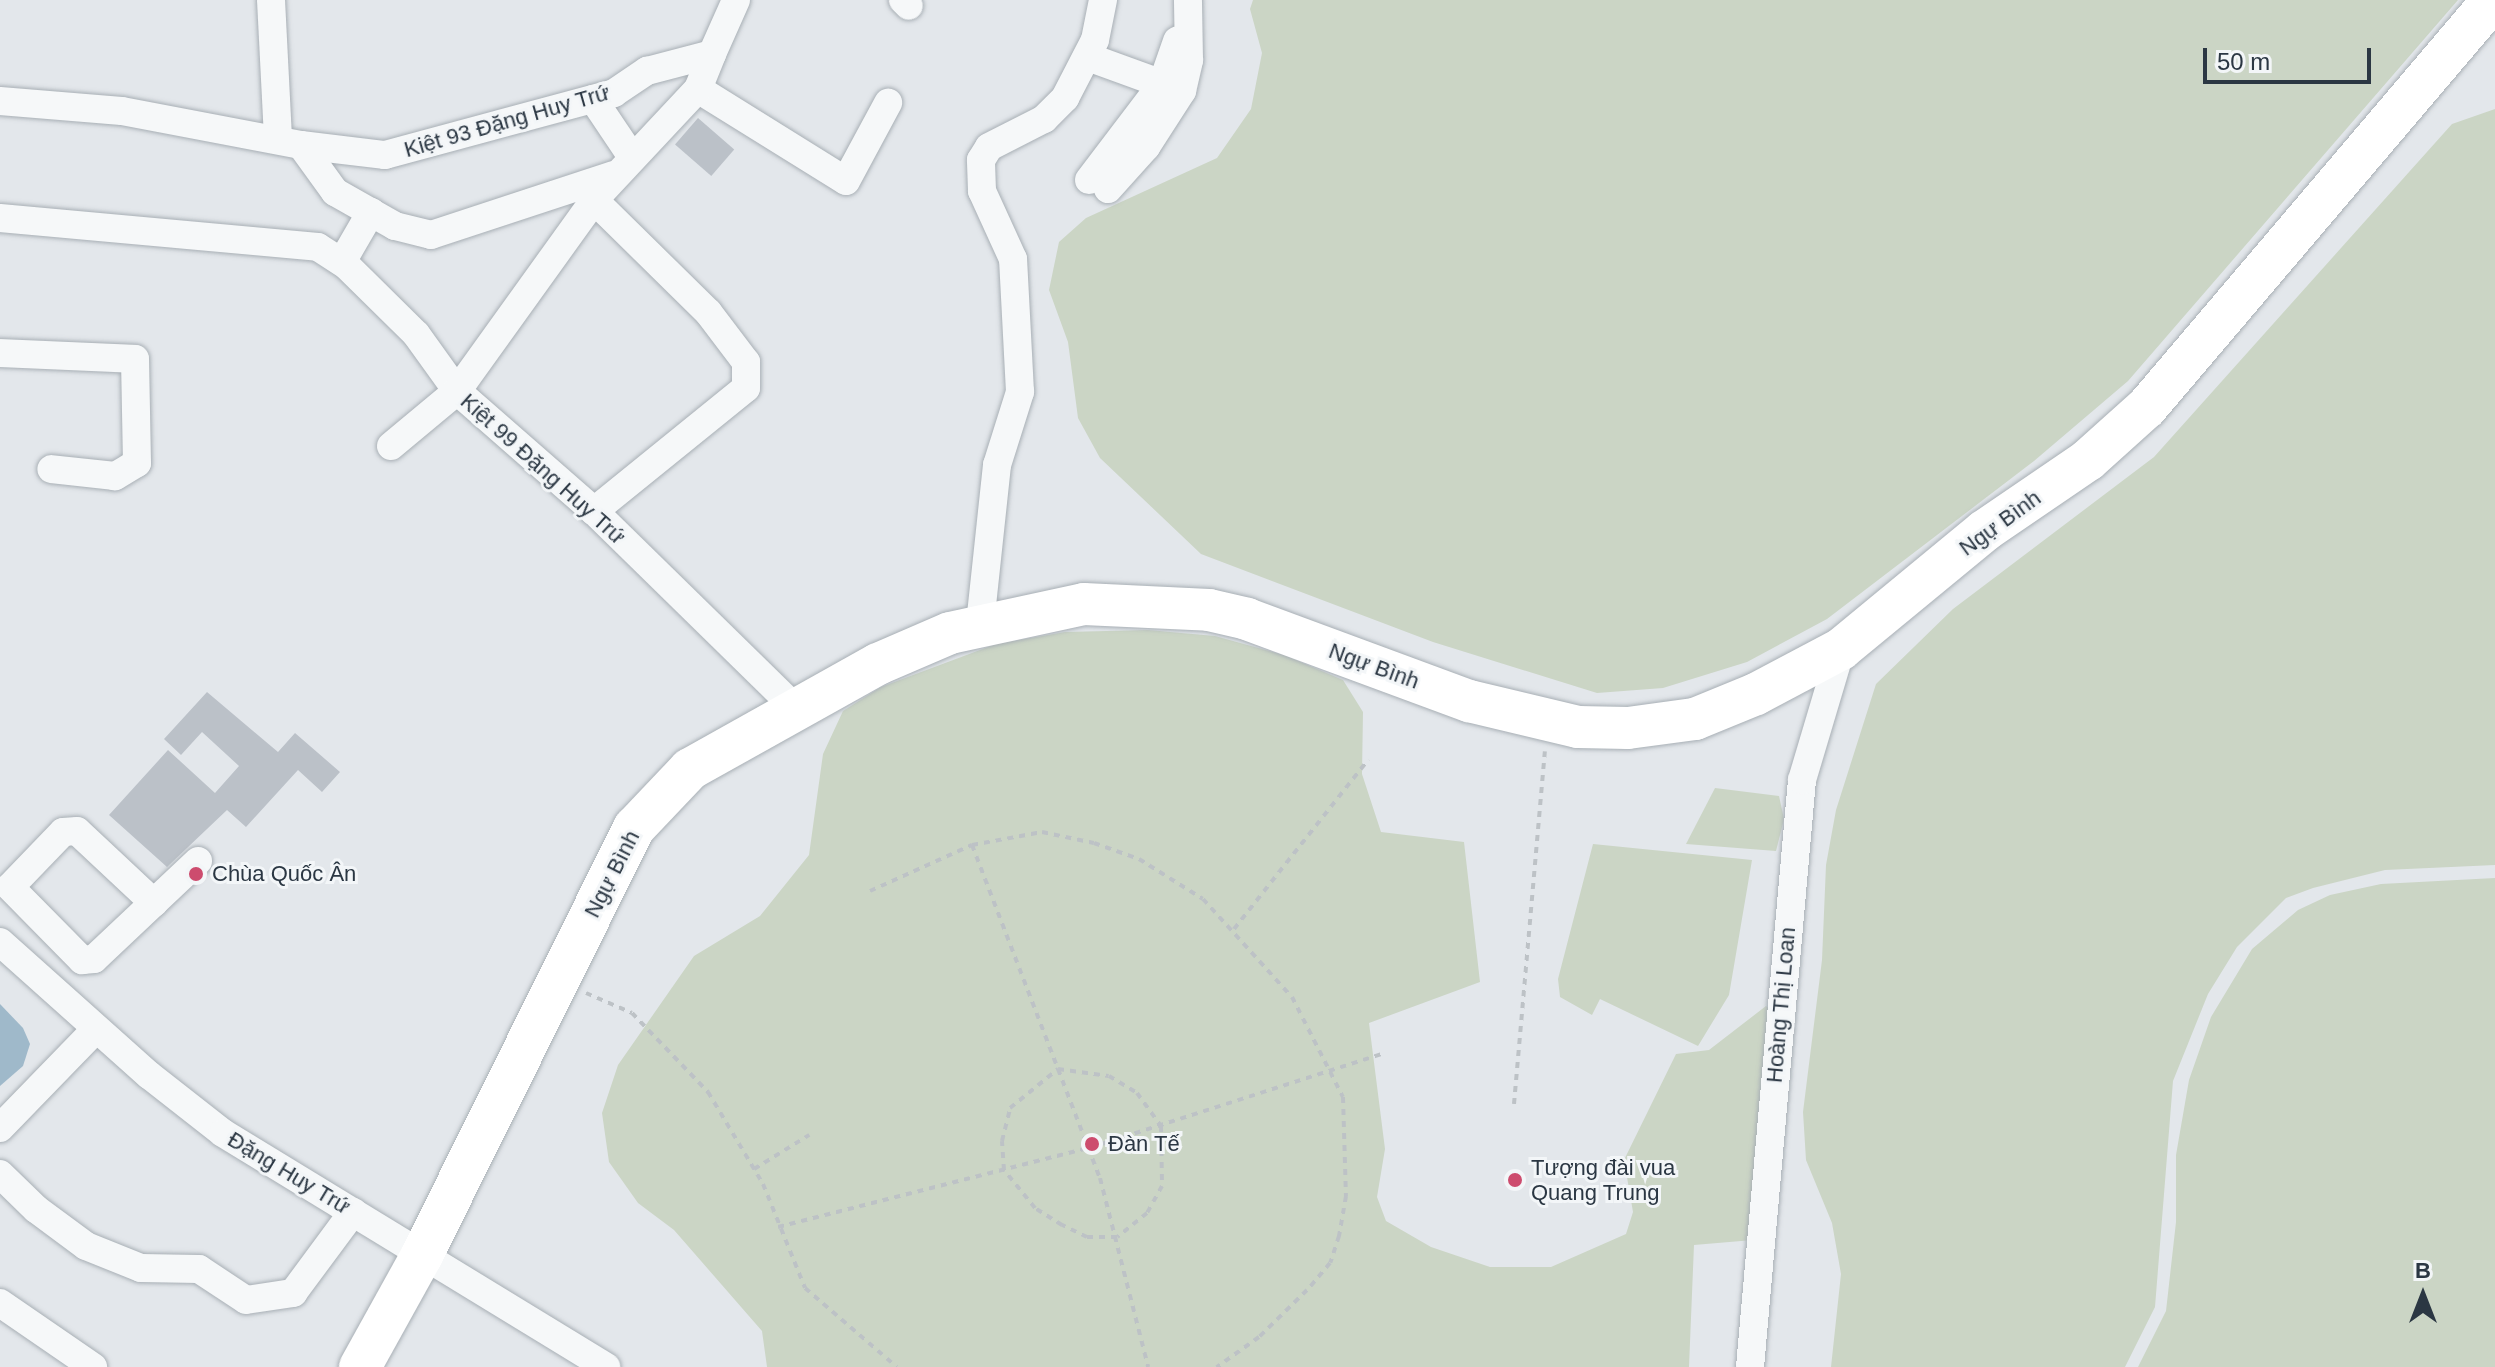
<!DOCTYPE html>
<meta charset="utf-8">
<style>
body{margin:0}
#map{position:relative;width:2495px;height:1367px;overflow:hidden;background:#e3e7eb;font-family:Helvetica,sans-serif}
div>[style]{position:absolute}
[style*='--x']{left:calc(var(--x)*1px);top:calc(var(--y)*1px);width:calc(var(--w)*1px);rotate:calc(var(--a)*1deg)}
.green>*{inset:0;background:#cbd5c5}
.water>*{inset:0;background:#9fb9ca}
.building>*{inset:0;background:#bbc1c8;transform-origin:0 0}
.path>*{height:4px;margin-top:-2px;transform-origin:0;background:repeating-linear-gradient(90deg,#bdc2c6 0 6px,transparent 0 12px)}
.roads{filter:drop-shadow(0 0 2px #a8afb5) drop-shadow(0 0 2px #a8afb5)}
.minor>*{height:28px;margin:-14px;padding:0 14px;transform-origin:14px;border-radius:14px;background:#f6f8f9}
.highway>*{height:42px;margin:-21px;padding:0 21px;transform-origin:21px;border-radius:21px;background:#fff}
.dots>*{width:22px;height:22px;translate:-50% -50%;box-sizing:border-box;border:4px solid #f3f6f8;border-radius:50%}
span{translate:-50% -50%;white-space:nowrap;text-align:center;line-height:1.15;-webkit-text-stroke:6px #f3f6f8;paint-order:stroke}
.street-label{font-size:22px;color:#2b3743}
.poi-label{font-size:22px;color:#2b3743}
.left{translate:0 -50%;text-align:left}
.north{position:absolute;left:2383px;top:1255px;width:80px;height:80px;-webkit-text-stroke:6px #f3f6f8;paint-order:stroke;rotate:0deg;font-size:22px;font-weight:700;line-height:32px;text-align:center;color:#2b3743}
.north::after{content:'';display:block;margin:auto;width:28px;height:36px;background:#2b3743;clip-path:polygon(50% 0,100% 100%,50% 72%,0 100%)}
.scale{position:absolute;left:2203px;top:48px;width:168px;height:36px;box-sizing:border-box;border:4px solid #2b3743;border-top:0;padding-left:10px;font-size:24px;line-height:28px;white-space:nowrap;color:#2b3743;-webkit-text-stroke:6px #f3f6f8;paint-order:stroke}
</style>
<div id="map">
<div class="green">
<i style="clip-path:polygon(1253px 0,2458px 0,2128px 381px,2034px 461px,1827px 619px,1747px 662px,1663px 688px,1597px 693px,1433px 642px,1201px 554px,1100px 458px,1078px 418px,1068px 342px,1049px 290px,1059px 242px,1086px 218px,1217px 158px,1251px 109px,1262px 53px,1250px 9px)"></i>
<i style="clip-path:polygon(2495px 109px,2495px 865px,2385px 870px,2313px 888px,2286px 898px,2237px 947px,2208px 994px,2173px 1081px,2155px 1307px,2125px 1367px,1831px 1367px,1841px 1274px,1832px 1223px,1806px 1160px,1803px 1112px,1822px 960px,1826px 865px,1836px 810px,1876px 684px,1953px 609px,2154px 457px,2452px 124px)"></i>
<i style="clip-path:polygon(1148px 630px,1215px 636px,1284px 655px,1343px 680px,1363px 712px,1362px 774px,1381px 832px,1464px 842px,1480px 982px,1369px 1023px,1385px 1149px,1377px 1197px,1386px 1221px,1431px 1247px,1490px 1267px,1551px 1267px,1626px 1234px,1633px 1212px,1624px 1160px,1676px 1054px,1709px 1050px,1766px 1006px,1773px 1012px,1753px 1240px,1694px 1245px,1689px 1367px,767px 1367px,762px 1331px,674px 1230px,638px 1203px,609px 1162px,602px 1113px,618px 1065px,694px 956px,760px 916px,809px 855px,823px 754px,843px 711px,881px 687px,996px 644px,1065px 632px)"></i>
<i style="clip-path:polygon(1715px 788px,1779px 796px,1784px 819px,1776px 851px,1686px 844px)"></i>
<i style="clip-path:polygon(1593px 844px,1752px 860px,1729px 995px,1698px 1046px,1600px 999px,1592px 1015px,1560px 997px,1558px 979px)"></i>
<i style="clip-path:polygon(2495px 878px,2495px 1367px,2138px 1367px,2166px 1311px,2176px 1222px,2176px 1155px,2189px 1080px,2211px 1017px,2252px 949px,2298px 910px,2330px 895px,2381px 884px)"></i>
</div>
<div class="water">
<i style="clip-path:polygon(0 1004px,23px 1028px,30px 1044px,23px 1066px,0 1086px)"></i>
</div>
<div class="building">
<i style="left:698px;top:118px;width:48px;height:35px;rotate:41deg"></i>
<i style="clip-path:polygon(207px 692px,278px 752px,295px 733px,340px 772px,322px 792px,298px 770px,246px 827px,227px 810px,167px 867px,109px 815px,168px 750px,215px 793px,239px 766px,202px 732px,181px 755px,164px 739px)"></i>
</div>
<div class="path">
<i style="--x:972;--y:845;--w:357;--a:69"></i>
<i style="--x:1100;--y:1178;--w:195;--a:75.7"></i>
<i style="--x:870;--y:891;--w:112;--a:-24.3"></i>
<i style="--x:972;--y:845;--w:71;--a:-10.5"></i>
<i style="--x:1042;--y:832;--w:53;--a:11.9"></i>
<i style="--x:1094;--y:843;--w:48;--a:19.6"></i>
<i style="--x:1139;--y:859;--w:75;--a:32"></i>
<i style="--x:1203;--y:899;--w:132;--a:47.8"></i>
<i style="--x:1292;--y:997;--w:112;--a:63"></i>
<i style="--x:1343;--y:1097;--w:99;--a:88.3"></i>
<i style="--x:1346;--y:1196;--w:41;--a:99.9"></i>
<i style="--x:1339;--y:1236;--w:28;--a:108"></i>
<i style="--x:1330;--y:1263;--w:35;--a:130"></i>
<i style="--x:1307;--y:1290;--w:67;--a:135.6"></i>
<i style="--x:1259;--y:1337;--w:52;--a:144.5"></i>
<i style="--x:1234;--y:929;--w:216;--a:-51.6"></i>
<i style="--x:586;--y:993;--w:50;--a:23.5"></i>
<i style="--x:632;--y:1013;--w:110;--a:46.1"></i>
<i style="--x:708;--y:1092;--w:107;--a:59.1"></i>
<i style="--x:763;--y:1184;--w:112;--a:68"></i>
<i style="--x:805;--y:1288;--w:121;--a:40.7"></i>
<i style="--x:1058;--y:1069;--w:51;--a:7.8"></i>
<i style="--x:1109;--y:1076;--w:33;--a:31"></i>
<i style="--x:1137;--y:1093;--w:41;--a:54"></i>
<i style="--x:1161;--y:1126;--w:60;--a:89"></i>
<i style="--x:1162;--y:1186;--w:31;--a:119"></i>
<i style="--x:1147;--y:1213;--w:38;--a:141"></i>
<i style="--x:1117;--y:1237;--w:30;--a:180"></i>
<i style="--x:1087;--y:1237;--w:28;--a:-154"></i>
<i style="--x:1062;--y:1225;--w:32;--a:-148"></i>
<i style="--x:1035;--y:1208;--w:49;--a:-129.2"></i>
<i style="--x:1004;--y:1170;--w:29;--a:-94"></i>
<i style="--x:1002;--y:1141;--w:34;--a:-76"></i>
<i style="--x:1010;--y:1108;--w:62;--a:-39.1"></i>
<i style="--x:1514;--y:1104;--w:354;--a:-85"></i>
<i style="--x:754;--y:1169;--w:65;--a:-31.7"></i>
<i style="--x:778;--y:1227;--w:321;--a:-14.3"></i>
<i style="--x:1089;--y:1148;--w:311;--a:-17.8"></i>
</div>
<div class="roads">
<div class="minor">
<i style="--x:271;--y:0;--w:140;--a:87.1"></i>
<i style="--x:903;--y:0;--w:8;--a:45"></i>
<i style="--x:1088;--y:57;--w:79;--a:20"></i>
<i style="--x:1162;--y:84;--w:46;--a:-70.8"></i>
<i style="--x:698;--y:89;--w:174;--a:31.9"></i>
<i style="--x:846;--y:181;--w:89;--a:-61.7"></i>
<i style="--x:593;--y:99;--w:70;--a:56.1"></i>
<i style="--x:0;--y:101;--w:122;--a:4.7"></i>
<i style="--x:122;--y:111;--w:182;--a:10.8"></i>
<i style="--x:301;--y:145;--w:85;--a:6.8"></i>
<i style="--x:385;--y:155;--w:237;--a:-15.1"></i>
<i style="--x:614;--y:93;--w:40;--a:-34"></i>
<i style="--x:647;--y:71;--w:67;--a:-14.7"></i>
<i style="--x:712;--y:54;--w:59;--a:-66"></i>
<i style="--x:301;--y:145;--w:58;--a:54.1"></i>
<i style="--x:335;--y:192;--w:69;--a:29.5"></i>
<i style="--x:395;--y:226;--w:37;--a:14"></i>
<i style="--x:431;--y:235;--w:192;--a:-18.2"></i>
<i style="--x:1089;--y:180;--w:121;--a:-52.8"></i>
<i style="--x:1162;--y:84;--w:16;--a:18"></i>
<i style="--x:1108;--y:189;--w:57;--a:-47.9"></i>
<i style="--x:1146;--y:147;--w:67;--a:-57.3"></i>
<i style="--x:1182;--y:91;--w:32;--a:-77"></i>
<i style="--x:1189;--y:60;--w:60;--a:-91"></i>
<i style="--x:594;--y:200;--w:160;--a:44.5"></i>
<i style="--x:708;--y:312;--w:63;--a:52.8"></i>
<i style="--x:746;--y:362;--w:26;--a:90"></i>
<i style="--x:746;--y:388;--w:196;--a:141"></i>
<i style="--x:0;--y:218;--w:319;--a:5.2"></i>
<i style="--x:318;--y:247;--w:35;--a:33"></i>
<i style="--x:347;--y:266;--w:97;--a:44.6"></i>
<i style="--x:416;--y:334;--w:70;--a:54.3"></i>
<i style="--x:457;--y:391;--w:182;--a:41.2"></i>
<i style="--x:594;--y:511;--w:284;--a:44.4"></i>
<i style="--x:342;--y:262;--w:58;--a:-59.9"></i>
<i style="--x:0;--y:353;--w:135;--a:2.5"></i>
<i style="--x:135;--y:359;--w:104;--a:88.9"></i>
<i style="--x:137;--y:463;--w:26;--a:149"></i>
<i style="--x:115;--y:476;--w:64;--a:-173.8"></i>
<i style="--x:391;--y:446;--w:86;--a:-39.8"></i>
<i style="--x:457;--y:391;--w:235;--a:-54.3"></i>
<i style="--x:594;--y:200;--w:152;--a:-46.9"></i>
<i style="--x:698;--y:89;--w:38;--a:-68"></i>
<i style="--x:980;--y:624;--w:160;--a:-83.9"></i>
<i style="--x:997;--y:465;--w:77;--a:-72.5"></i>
<i style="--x:1020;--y:392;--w:133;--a:-93"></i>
<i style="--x:1013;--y:259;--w:75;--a:-114.5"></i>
<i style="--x:982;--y:191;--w:31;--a:-92"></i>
<i style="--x:981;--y:160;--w:15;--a:-58"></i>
<i style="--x:989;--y:147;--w:62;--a:-27"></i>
<i style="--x:1044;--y:119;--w:30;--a:-45"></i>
<i style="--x:1065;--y:98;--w:65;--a:-62.7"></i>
<i style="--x:1095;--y:40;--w:41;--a:-78.7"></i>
<i style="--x:154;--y:903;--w:105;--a:-136.9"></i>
<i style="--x:77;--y:831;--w:14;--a:176"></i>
<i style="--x:63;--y:832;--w:76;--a:133.9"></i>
<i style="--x:10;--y:887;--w:103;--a:45.4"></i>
<i style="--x:82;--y:960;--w:12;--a:-5"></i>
<i style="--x:94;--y:959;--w:143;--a:-43.3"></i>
<i style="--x:0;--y:942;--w:200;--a:41.8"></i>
<i style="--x:149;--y:1075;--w:94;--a:38.1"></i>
<i style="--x:223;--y:1133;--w:449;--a:31.4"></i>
<i style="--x:0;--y:1128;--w:138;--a:-45.9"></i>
<i style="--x:0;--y:1174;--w:50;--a:44.2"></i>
<i style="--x:36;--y:1209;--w:62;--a:36.5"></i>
<i style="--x:86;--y:1246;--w:59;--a:21.8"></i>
<i style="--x:141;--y:1268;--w:58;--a:1"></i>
<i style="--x:199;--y:1269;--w:56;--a:33.4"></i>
<i style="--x:246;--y:1300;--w:48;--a:-8.5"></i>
<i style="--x:293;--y:1293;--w:101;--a:-53.5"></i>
<i style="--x:0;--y:1303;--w:113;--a:34.5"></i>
<i style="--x:1750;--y:1367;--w:589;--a:-84.94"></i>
<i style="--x:1802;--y:780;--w:137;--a:-73.4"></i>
</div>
<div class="highway">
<i style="--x:360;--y:1367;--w:128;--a:-61"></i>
<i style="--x:422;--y:1255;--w:477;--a:-63.6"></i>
<i style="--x:634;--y:828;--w:81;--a:-46.5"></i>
<i style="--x:690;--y:769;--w:215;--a:-29.2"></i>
<i style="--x:878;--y:664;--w:78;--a:-23.3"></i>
<i style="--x:950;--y:633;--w:137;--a:-12.2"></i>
<i style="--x:1084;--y:604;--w:125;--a:2.7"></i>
<i style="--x:1209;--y:610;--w:39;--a:13"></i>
<i style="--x:1247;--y:619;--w:237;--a:20.3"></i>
<i style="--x:1469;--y:701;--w:112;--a:13.4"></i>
<i style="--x:1578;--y:727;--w:50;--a:1.1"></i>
<i style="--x:1628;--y:728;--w:68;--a:-7.7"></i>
<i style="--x:1695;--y:719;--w:66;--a:-22.3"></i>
<i style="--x:1756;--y:694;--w:96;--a:-27.9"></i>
<i style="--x:1841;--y:649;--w:185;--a:-39.5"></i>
<i style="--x:1984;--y:531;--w:126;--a:-34.3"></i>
<i style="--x:2088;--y:460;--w:79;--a:-41.9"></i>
<i style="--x:2147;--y:407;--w:534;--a:-49.63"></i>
</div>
</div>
<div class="dots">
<i style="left:196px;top:874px;background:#cd4c6e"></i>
<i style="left:1092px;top:1144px;background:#cd4c6e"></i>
<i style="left:1515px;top:1180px;background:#cd4c6e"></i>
</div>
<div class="street-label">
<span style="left:507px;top:121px;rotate:-16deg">Kiệt 93 Đặng Huy Trứ</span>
<span style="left:543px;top:469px;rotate:42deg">Kiệt 99 Đặng Huy Trứ</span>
<span style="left:2000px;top:523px;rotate:-36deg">Ngự Bình</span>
<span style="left:1374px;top:666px;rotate:20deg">Ngự Bình</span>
<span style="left:612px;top:874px;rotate:-63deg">Ngự Bình</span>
<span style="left:1781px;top:1005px;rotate:-85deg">Hoàng Thị Loan</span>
<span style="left:289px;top:1173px;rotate:31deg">Đặng Huy Trứ</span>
</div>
<div class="poi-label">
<span class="left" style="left:212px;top:874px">Chùa Quốc Ân</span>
<span class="left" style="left:1108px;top:1144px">Đàn Tế</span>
<span class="left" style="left:1531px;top:1180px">Tượng đài vua<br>Quang Trung</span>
</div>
<div class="north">B</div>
<div class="scale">50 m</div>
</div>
